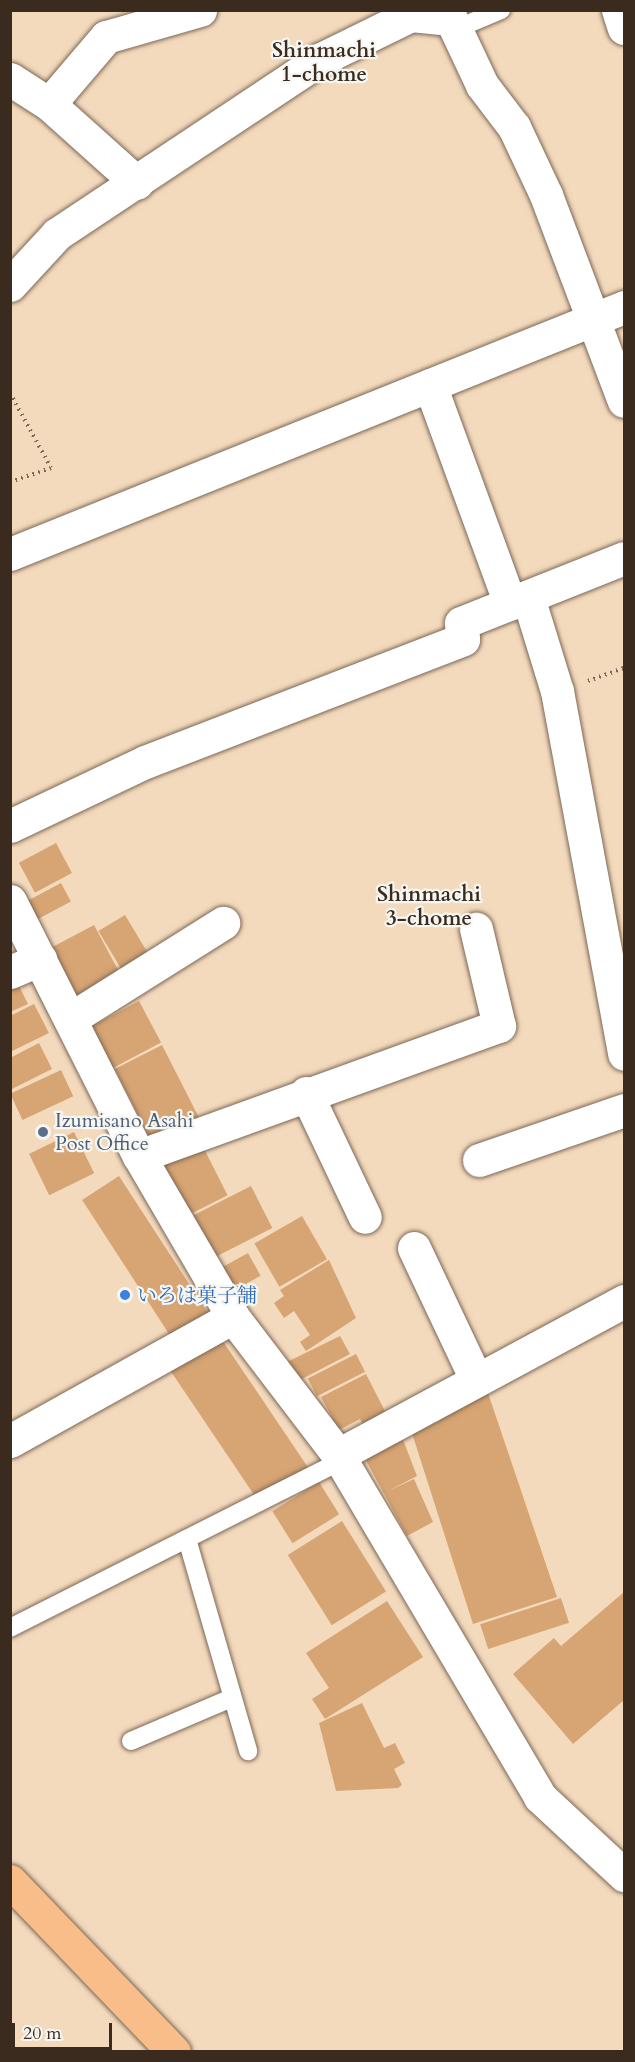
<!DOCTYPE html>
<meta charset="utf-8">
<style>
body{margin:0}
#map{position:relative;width:635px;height:2062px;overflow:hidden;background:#f4dabd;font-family:Cardo,"Noto Serif JP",serif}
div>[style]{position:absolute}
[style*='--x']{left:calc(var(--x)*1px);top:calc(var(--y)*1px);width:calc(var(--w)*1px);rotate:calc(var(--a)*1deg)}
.building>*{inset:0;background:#d7a473;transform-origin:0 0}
.path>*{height:4px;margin-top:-2px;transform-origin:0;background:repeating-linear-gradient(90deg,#7c6856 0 1.5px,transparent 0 6px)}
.roads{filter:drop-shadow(0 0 2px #7c6856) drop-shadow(0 0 2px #7c6856)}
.lane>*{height:18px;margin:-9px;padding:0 9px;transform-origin:9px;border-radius:9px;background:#fff}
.street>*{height:33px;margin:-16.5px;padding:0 16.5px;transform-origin:16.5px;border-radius:16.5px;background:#fff}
.primary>*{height:33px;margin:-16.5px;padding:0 16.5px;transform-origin:16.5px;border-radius:16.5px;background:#f8bd88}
.dots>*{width:16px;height:16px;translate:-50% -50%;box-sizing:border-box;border:3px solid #f6f6f2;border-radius:50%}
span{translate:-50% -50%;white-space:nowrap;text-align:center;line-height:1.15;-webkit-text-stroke:4.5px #f6f6f2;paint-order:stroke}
.service-label{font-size:20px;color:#4e5e75}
.left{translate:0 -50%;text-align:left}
.shop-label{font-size:20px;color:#366cbe}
.neighbourhood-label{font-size:21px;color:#3b2a1e;font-weight:700}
.frame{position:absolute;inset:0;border:12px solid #3b2a1e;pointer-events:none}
.scale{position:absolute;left:12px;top:2023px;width:100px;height:27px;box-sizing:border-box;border:3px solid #3b2a1e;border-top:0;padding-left:8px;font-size:18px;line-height:21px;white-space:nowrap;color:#3b2a1e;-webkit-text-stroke:4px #f6f6f2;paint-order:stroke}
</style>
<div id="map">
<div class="building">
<i style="left:56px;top:843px;width:34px;height:42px;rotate:62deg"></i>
<i style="left:61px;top:883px;width:21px;height:44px;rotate:62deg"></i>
<i style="left:125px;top:915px;width:51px;height:31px;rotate:59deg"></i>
<i style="left:94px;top:925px;width:59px;height:48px;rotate:62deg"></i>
<i style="clip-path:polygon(15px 978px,28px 1004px,10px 1012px,10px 980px)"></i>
<i style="left:139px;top:1001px;width:47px;height:55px;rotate:62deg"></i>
<i style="clip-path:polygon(34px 1004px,49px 1033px,10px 1052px,10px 1016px)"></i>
<i style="clip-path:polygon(39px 1043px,52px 1069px,10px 1090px,10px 1058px)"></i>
<i style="left:162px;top:1045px;width:81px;height:53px;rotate:63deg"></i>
<i style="left:61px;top:1070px;width:29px;height:56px;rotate:65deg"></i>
<i style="left:74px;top:1132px;width:46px;height:50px;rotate:64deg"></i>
<i style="left:199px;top:1139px;width:63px;height:50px;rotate:63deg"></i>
<i style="left:119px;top:1176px;width:171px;height:44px;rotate:57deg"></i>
<i style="left:251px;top:1186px;width:47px;height:75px;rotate:63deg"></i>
<i style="left:302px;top:1216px;width:50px;height:55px;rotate:60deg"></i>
<i style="left:248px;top:1253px;width:26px;height:40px;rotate:61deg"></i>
<i style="clip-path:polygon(329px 1260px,356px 1318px,306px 1351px,300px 1342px,310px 1335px,294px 1311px,284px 1318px,274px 1303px,284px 1296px,280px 1290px)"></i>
<i style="left:218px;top:1334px;width:164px;height:60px;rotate:56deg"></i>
<i style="clip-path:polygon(340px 1336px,350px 1354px,298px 1381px,283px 1364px)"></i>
<i style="left:356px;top:1354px;width:20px;height:54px;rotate:63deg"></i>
<i style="clip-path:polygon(366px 1374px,389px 1419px,367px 1431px,360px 1419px,339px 1430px,321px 1397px)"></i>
<i style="clip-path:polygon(486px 1387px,557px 1597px,473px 1624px,411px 1430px,439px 1421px,437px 1413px)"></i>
<i style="clip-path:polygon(400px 1432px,417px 1476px,388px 1491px,414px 1479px,433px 1522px,407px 1536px,362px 1453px)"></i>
<i style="left:319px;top:1482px;width:38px;height:55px;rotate:58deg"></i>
<i style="left:342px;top:1521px;width:83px;height:64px;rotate:58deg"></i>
<i style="clip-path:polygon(624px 1592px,624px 1700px,573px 1744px,513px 1674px,554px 1638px,561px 1646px)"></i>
<i style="left:561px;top:1598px;width:26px;height:85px;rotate:72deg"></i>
<i style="clip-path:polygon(387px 1601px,423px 1657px,325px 1719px,312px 1699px,329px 1688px,306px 1653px)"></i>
<i style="clip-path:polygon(362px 1703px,384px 1748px,395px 1743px,405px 1763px,394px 1769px,402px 1785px,398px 1788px,336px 1791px,319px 1723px)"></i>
</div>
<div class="path">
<i style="--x:10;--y:393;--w:85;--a:61.3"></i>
<i style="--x:51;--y:468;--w:43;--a:161.1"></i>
<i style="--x:588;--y:681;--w:38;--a:-20"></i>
</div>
<div class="roads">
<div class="lane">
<i style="--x:456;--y:29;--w:49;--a:-22.9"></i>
<i style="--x:187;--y:1539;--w:221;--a:73.9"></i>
<i style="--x:10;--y:1628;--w:371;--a:-26.8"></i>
<i style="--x:131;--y:1741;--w:110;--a:-23.1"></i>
</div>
<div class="street">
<i style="--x:618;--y:10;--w:19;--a:72"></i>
<i style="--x:10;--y:79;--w:46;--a:32.7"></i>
<i style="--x:49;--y:104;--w:118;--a:41.9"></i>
<i style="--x:49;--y:104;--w:88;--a:-49.6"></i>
<i style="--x:106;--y:37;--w:98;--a:-16"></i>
<i style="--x:10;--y:285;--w:69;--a:-47.3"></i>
<i style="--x:57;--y:234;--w:315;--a:-33.6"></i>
<i style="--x:319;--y:60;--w:102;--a:-26.1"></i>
<i style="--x:411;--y:15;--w:40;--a:5.7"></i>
<i style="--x:451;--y:19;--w:73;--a:64.8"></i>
<i style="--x:482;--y:85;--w:53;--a:52.7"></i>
<i style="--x:514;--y:127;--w:75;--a:64.8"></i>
<i style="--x:546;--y:195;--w:220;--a:69.3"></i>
<i style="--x:430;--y:385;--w:233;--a:69.9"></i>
<i style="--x:10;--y:554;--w:662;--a:-21.91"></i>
<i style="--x:528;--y:597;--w:98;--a:72.9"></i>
<i style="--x:557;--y:691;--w:369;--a:79.5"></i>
<i style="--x:10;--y:826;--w:149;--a:-25.4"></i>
<i style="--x:145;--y:762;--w:341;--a:-21.1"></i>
<i style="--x:463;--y:639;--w:16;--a:-97"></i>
<i style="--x:461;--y:623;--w:175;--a:-21.7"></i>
<i style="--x:10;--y:901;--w:286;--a:63.2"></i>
<i style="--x:139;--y:1156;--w:186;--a:59.7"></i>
<i style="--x:233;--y:1317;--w:173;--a:52.7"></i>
<i style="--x:338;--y:1455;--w:397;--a:59.4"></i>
<i style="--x:540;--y:1797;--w:115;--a:42.9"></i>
<i style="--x:10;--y:972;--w:33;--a:-23"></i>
<i style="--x:70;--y:1019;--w:181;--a:-32.1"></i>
<i style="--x:306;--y:1093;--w:137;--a:64.6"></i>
<i style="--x:139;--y:1156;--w:383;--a:-19.9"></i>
<i style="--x:499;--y:1026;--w:100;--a:-103.3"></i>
<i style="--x:479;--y:1160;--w:153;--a:-19"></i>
<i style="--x:414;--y:1248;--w:143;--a:64.7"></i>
<i style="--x:10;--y:1441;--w:255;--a:-29.1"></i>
<i style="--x:338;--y:1455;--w:325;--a:-28.3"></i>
</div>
<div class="primary">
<i style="--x:10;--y:1881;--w:237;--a:46.2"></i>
</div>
</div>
<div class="dots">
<i style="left:43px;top:1132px;background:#5c6f8a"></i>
<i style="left:125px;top:1295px;background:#3f7fe0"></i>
</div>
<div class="service-label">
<span class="left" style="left:55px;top:1132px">Izumisano Asahi<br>Post Office</span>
</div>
<div class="shop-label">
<span class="left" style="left:137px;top:1295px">いろは菓子舗</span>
</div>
<div class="neighbourhood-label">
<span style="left:324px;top:63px">Shinmachi<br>1-chome</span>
<span style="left:429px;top:907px">Shinmachi<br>3-chome</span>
</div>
<div class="frame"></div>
<div class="scale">20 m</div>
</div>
